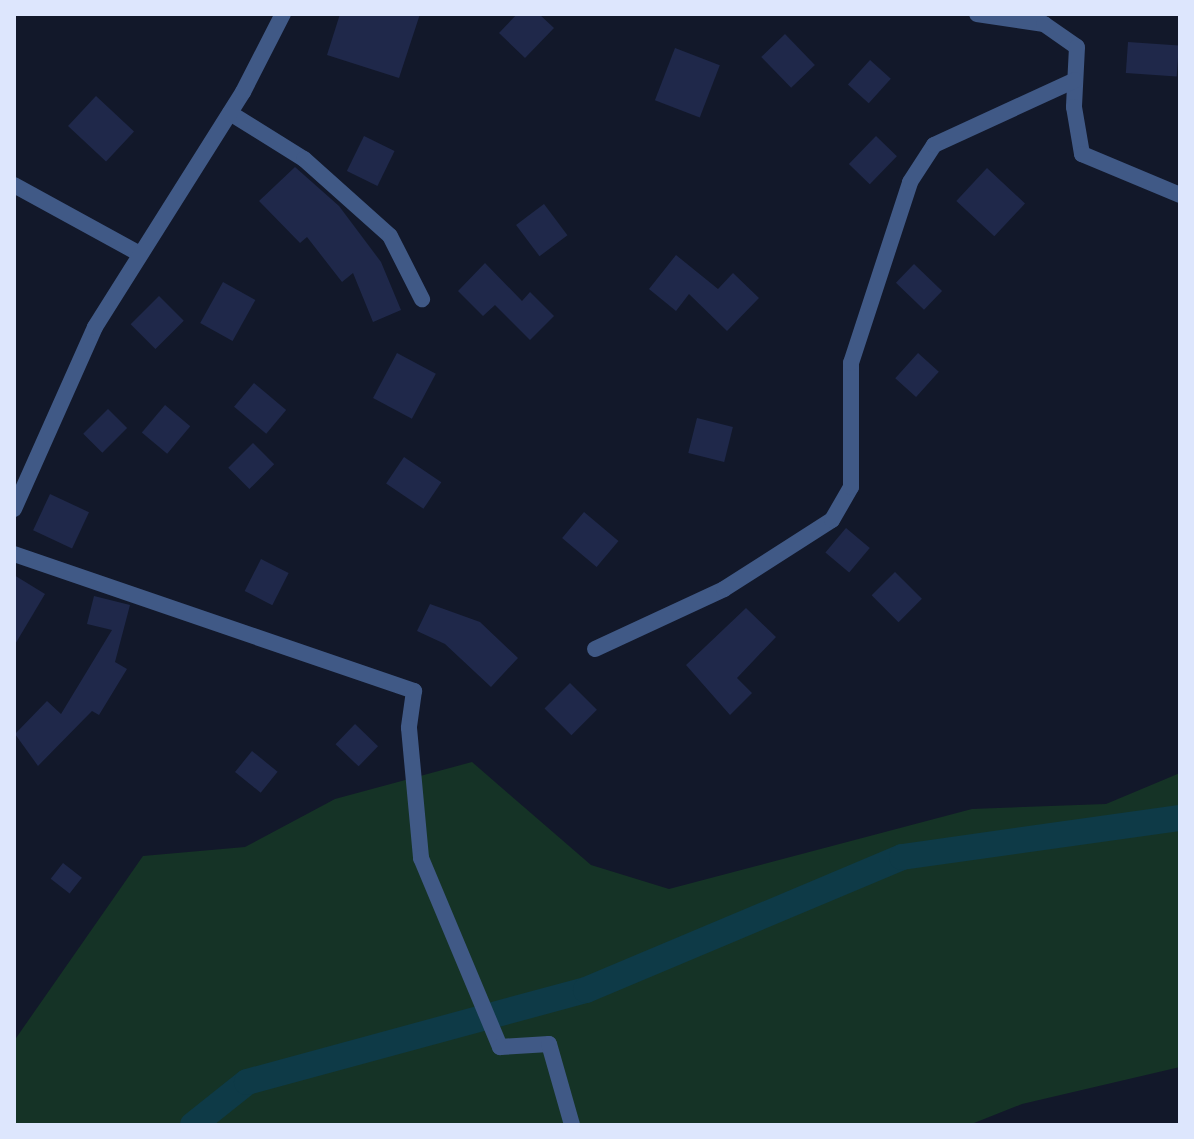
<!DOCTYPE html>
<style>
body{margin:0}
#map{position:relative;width:1194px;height:1139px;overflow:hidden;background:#12182a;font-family:Rubik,sans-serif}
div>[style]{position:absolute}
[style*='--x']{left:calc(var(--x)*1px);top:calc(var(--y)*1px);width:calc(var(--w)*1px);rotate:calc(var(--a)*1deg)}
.green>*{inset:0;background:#153326}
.canal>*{height:26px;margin:-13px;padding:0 13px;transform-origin:13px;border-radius:13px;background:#0e3a47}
.building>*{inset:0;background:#1f284a;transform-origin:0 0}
.street>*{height:16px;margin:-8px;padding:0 8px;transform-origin:8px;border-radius:8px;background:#405986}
span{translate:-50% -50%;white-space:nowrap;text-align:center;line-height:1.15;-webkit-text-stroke:6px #12182a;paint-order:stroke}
.frame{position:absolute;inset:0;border:16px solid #dde6fd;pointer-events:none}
</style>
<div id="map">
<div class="green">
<i style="clip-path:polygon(472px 762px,591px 865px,669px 889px,972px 809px,1106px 804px,1180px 773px,1180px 1067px,1022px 1104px,969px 1125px,14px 1125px,14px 1041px,143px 856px,245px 847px,335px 799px)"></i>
</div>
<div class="canal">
<i style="--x:193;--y:1125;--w:69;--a:-38.5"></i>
<i style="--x:247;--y:1082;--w:351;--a:-15.2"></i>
<i style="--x:586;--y:990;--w:343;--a:-22.8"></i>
<i style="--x:902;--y:857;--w:281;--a:-8"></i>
</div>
<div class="building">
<i style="clip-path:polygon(340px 14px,420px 14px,399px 78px,327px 55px)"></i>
<i style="clip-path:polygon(517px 14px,539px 14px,554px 28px,525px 58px,499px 33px)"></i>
<i style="left:785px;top:34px;width:43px;height:33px;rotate:46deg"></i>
<i style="left:1128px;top:42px;width:51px;height:31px;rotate:4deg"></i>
<i style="left:675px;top:48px;width:48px;height:56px;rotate:21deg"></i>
<i style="left:870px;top:60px;width:28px;height:33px;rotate:42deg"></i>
<i style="left:96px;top:96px;width:52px;height:41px;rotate:43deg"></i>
<i style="left:364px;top:136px;width:34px;height:39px;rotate:26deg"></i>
<i style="left:876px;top:136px;width:29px;height:39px;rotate:44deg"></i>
<i style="clip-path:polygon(295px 167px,339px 206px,381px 262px,401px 310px,373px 322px,353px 273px,342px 282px,307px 237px,300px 243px,259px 201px)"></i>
<i style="left:987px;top:168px;width:52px;height:45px;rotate:43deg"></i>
<i style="left:544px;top:204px;width:39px;height:35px;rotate:53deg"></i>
<i style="clip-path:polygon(676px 255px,718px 289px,733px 273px,759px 298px,727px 331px,689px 294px,676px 311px,649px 289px)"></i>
<i style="clip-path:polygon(485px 263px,522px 301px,530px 292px,554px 316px,530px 340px,495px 305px,483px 316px,458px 291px)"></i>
<i style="left:914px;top:264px;width:39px;height:26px;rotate:44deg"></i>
<i style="left:223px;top:282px;width:37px;height:47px;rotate:29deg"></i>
<i style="left:159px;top:296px;width:35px;height:40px;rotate:45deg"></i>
<i style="left:397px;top:353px;width:44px;height:51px;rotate:28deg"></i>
<i style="left:918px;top:353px;width:28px;height:34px;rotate:42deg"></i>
<i style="left:254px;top:383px;width:42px;height:31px;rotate:40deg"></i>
<i style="left:165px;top:405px;width:33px;height:36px;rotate:40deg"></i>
<i style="left:108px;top:409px;width:27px;height:35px;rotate:45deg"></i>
<i style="left:697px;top:418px;width:37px;height:36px;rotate:14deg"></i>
<i style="left:253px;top:443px;width:30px;height:35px;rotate:45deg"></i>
<i style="left:404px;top:457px;width:45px;height:32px;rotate:34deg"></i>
<i style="left:50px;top:494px;width:43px;height:40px;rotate:25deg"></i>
<i style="left:584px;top:512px;width:45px;height:34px;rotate:40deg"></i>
<i style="left:846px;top:528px;width:31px;height:32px;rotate:40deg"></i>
<i style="left:261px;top:559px;width:31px;height:36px;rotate:27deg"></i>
<i style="left:895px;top:572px;width:38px;height:33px;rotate:45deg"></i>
<i style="clip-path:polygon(14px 575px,45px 594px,14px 646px)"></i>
<i style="clip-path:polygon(94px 596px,130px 605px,115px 662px,127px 669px,99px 715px,92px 711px,38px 766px,15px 734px,47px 701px,61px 714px,112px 630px,87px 624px)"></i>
<i style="clip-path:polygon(430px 604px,480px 622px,518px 658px,491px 687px,445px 644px,417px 631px)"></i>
<i style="clip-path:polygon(746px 608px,776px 637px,737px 678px,752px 693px,730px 715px,686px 665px)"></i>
<i style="left:570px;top:683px;width:38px;height:36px;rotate:45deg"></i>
<i style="left:355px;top:724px;width:32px;height:28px;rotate:44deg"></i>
<i style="left:252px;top:751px;width:33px;height:27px;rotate:39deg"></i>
<i style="left:63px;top:863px;width:24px;height:20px;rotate:38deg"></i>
</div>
<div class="street">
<i style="--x:977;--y:14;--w:68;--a:8.5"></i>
<i style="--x:1044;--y:24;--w:40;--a:34.9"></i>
<i style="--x:1077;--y:47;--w:60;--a:92.9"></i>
<i style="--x:1074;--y:107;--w:48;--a:80.3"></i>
<i style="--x:1082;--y:154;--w:106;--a:22.7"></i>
<i style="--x:230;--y:113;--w:87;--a:31.9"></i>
<i style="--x:304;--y:159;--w:115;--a:41.8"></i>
<i style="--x:390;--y:236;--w:71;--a:63.1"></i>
<i style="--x:14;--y:185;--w:144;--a:28.7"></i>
<i style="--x:14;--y:509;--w:199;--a:-66"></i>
<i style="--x:95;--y:327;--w:278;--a:-57.8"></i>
<i style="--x:243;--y:92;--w:88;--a:-62.9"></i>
<i style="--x:14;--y:554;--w:423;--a:18.9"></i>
<i style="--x:414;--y:691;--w:37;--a:98"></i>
<i style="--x:409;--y:728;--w:131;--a:84.7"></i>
<i style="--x:421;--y:858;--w:205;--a:67.3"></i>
<i style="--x:500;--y:1047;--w:49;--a:-3.5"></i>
<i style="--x:549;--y:1044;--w:84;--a:74.1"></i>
<i style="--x:595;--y:649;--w:142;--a:-24.9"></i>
<i style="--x:724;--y:589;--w:128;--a:-32.6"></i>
<i style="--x:832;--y:520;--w:38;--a:-60"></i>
<i style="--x:851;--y:487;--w:124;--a:-90"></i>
<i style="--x:851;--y:363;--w:190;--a:-71.9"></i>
<i style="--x:910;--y:182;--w:44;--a:-57"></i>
<i style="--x:934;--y:145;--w:155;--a:-24.7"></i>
</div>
<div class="frame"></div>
</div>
